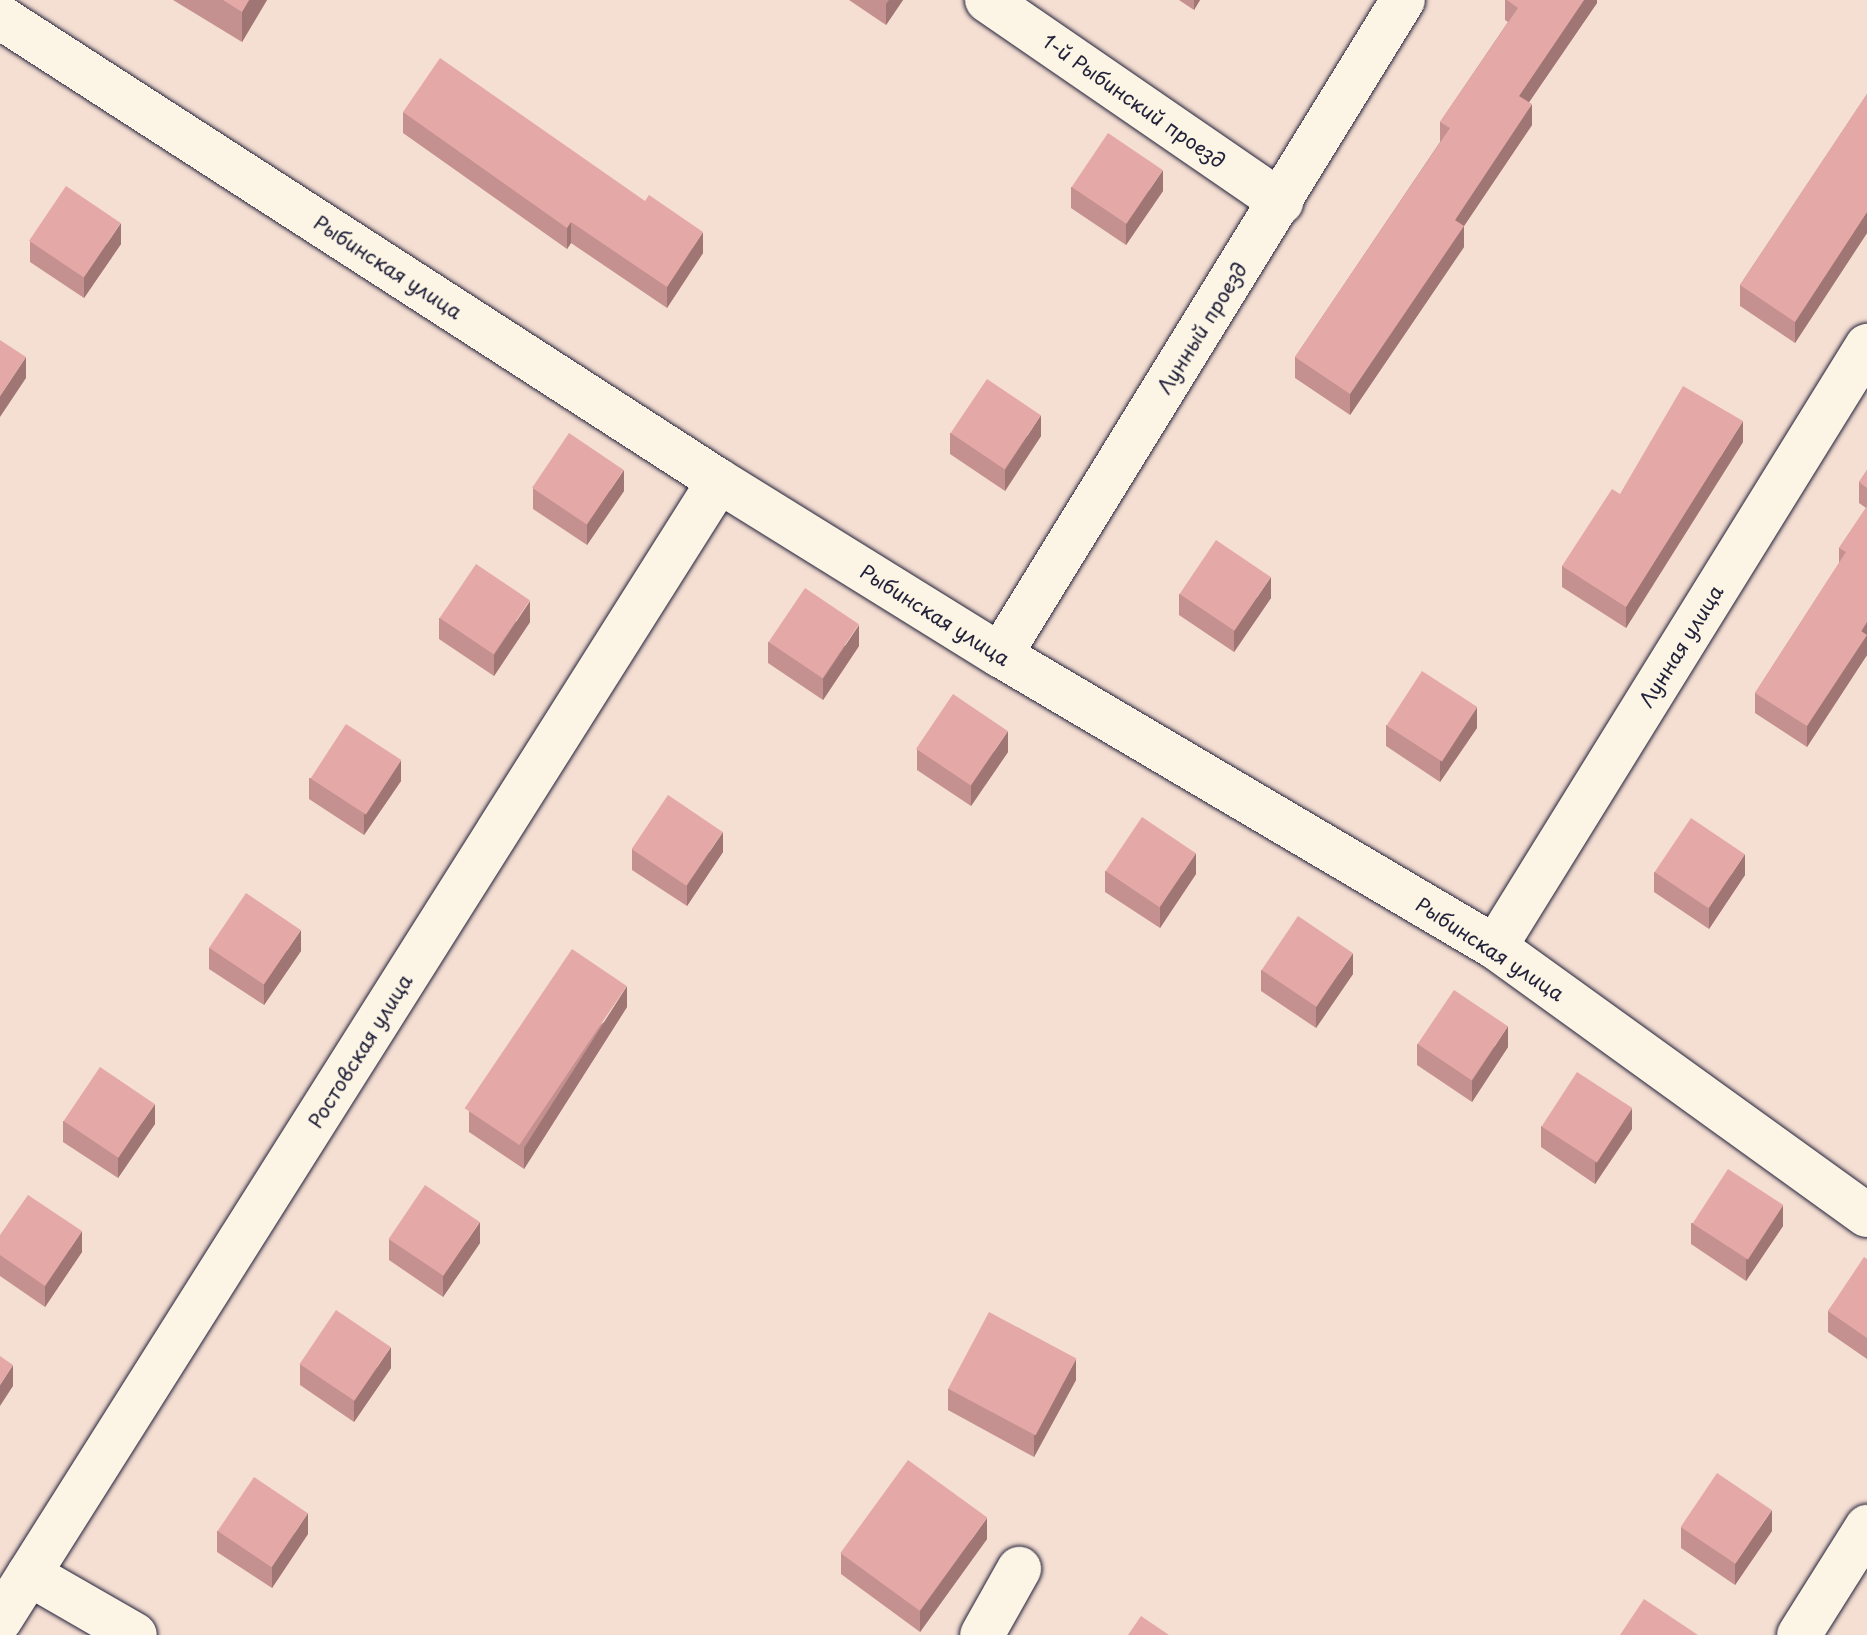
<!DOCTYPE html>
<meta charset="utf-8">
<style>
body{margin:0}
#map{position:relative;width:1867px;height:1635px;overflow:hidden;background:#f5ded2;font-family:"Playpen Sans",sans-serif}
div>[style]{position:absolute}
[style*='--x']{left:calc(var(--x)*1px);top:calc(var(--y)*1px);width:calc(var(--w)*1px);rotate:calc(var(--a)*1deg)}
.roads{filter:drop-shadow(0 0 2px #22223b) drop-shadow(0 0 2px #22223b)}
.minor>*{height:44px;margin:-22px;padding:0 22px;transform-origin:22px;border-radius:22px;background:#fcf5e5}
.wall>*{inset:0;background:#c49190}
.shaded-wall>*{inset:0;background:#a07675}
.building>*{inset:0;background:#e4a9a7;transform-origin:0 0}
span{translate:-50% -50%;white-space:nowrap;text-align:center;line-height:1.15;-webkit-text-stroke:8px #fcf5e5;paint-order:stroke}
.street-label{font-size:20px;color:#22223b}
</style>
<div id="map">
<div class="roads">
<div class="minor">
<i style="--x:987;--y:0;--w:357;--a:34.5"></i>
<i style="--x:0;--y:17;--w:856;--a:32.84"></i>
<i style="--x:719;--y:481;--w:331;--a:31.8"></i>
<i style="--x:1000;--y:655;--w:575;--a:30.54"></i>
<i style="--x:1495;--y:947;--w:458;--a:35.8"></i>
<i style="--x:1000;--y:655;--w:769;--a:-58.4"></i>
<i style="--x:1495;--y:947;--w:707;--a:-58.24"></i>
<i style="--x:29;--y:1574;--w:122;--a:29.9"></i>
<i style="--x:0;--y:1620;--w:1347;--a:-57.74"></i>
<i style="--x:982;--y:1635;--w:76;--a:-60.7"></i>
<i style="--x:1799;--y:1635;--w:128;--a:-57.8"></i>
</div>
</div>
<div class="wall">
<i style="clip-path:polygon(173px 0,267px 0,242px 42px)"></i>
<i style="clip-path:polygon(849px 0,903px 0,886px 25px)"></i>
<i style="clip-path:polygon(1179px 0,1200px 0,1194px 10px)"></i>
<i style="clip-path:polygon(1505px 0,1597px 0,1597px 3px,1529px 102px,1532px 125px,1464px 226px,1464px 247px,1350px 415px,1295px 378px,1295px 357px,1440px 142px,1440px 122px,1508px 22px,1505px 20px)"></i>
<i style="clip-path:polygon(1867px 94px,1867px 233px,1795px 343px,1740px 306px,1740px 285px)"></i>
<i style="clip-path:polygon(403px 112px,703px 253px,667px 308px,571px 243px,567px 249px,403px 133px)"></i>
<i style="clip-path:polygon(1071px 187px,1163px 191px,1126px 245px,1071px 208px)"></i>
<i style="clip-path:polygon(30px 241px,121px 244px,84px 298px,30px 262px)"></i>
<i style="clip-path:polygon(950px 433px,1041px 436px,1005px 491px,950px 454px)"></i>
<i style="clip-path:polygon(1743px 442px,1626px 628px,1562px 587px,1562px 566px)"></i>
<i style="clip-path:polygon(1867px 470px,1867px 655px,1807px 747px,1755px 713px,1755px 693px,1839px 563px,1839px 548px,1866px 508px,1859px 503px,1859px 482px)"></i>
<i style="clip-path:polygon(533px 488px,624px 491px,587px 545px,533px 509px)"></i>
<i style="clip-path:polygon(1179px 594px,1271px 598px,1234px 652px,1179px 615px)"></i>
<i style="clip-path:polygon(439px 618px,530px 622px,494px 676px,439px 639px)"></i>
<i style="clip-path:polygon(768px 642px,859px 646px,823px 700px,768px 663px)"></i>
<i style="clip-path:polygon(1386px 725px,1477px 728px,1440px 782px,1386px 746px)"></i>
<i style="clip-path:polygon(917px 749px,1008px 752px,971px 806px,917px 770px)"></i>
<i style="clip-path:polygon(309px 778px,401px 781px,364px 835px,309px 799px)"></i>
<i style="clip-path:polygon(632px 849px,723px 852px,687px 906px,632px 870px)"></i>
<i style="clip-path:polygon(1105px 871px,1196px 874px,1160px 928px,1105px 892px)"></i>
<i style="clip-path:polygon(1654px 872px,1745px 875px,1709px 929px,1654px 892px)"></i>
<i style="clip-path:polygon(209px 948px,301px 951px,264px 1005px,209px 969px)"></i>
<i style="clip-path:polygon(1261px 970px,1353px 974px,1316px 1028px,1261px 991px)"></i>
<i style="clip-path:polygon(627px 1007px,524px 1169px,469px 1132px,469px 1111px)"></i>
<i style="clip-path:polygon(1417px 1044px,1508px 1047px,1472px 1102px,1417px 1065px)"></i>
<i style="clip-path:polygon(63px 1121px,155px 1124px,118px 1178px,63px 1142px)"></i>
<i style="clip-path:polygon(1541px 1126px,1632px 1129px,1595px 1184px,1541px 1147px)"></i>
<i style="clip-path:polygon(1691px 1223px,1783px 1226px,1746px 1281px,1691px 1244px)"></i>
<i style="clip-path:polygon(0 1235px,82px 1252px,45px 1307px,0 1276px)"></i>
<i style="clip-path:polygon(389px 1239px,480px 1243px,443px 1297px,389px 1260px)"></i>
<i style="clip-path:polygon(1867px 1259px,1867px 1359px,1828px 1332px,1828px 1311px)"></i>
<i style="clip-path:polygon(300px 1364px,391px 1368px,354px 1422px,300px 1385px)"></i>
<i style="clip-path:polygon(1076px 1380px,1034px 1457px,948px 1410px,948px 1389px)"></i>
<i style="clip-path:polygon(1681px 1527px,1772px 1531px,1735px 1585px,1681px 1548px)"></i>
<i style="clip-path:polygon(217px 1531px,308px 1534px,272px 1588px,217px 1552px)"></i>
<i style="clip-path:polygon(987px 1539px,920px 1632px,841px 1574px,841px 1553px)"></i>
</div>
<div class="shaded-wall">
<i style="clip-path:polygon(249px 0,267px 0,242px 42px,242px 12px)"></i>
<i style="clip-path:polygon(889px 0,903px 0,886px 25px,886px 4px)"></i>
<i style="clip-path:polygon(1194px 0,1200px 0,1194px 10px)"></i>
<i style="clip-path:polygon(1584px 0,1597px 0,1597px 3px,1519px 117px,1519px 96px)"></i>
<i style="clip-path:polygon(1532px 104px,1532px 125px,1464px 226px,1464px 247px,1350px 415px,1350px 394px,1455px 220px)"></i>
<i style="clip-path:polygon(1163px 170px,1163px 191px,1126px 245px,1126px 224px)"></i>
<i style="clip-path:polygon(1867px 212px,1867px 233px,1795px 343px,1795px 322px)"></i>
<i style="clip-path:polygon(571px 222px,571px 243px,567px 249px,567px 228px)"></i>
<i style="clip-path:polygon(121px 223px,121px 244px,84px 298px,84px 277px)"></i>
<i style="clip-path:polygon(703px 232px,703px 253px,667px 308px,667px 287px)"></i>
<i style="clip-path:polygon(26px 357px,26px 378px,0 417px,0 396px)"></i>
<i style="clip-path:polygon(1041px 415px,1041px 436px,1005px 491px,1005px 470px)"></i>
<i style="clip-path:polygon(1743px 421px,1743px 442px,1626px 628px,1626px 607px)"></i>
<i style="clip-path:polygon(624px 470px,624px 491px,587px 545px,587px 524px)"></i>
<i style="clip-path:polygon(1271px 577px,1271px 598px,1234px 652px,1234px 631px)"></i>
<i style="clip-path:polygon(530px 601px,530px 622px,494px 676px,494px 655px)"></i>
<i style="clip-path:polygon(1867px 622px,1867px 655px,1807px 747px,1807px 726px)"></i>
<i style="clip-path:polygon(859px 625px,859px 646px,823px 700px,823px 679px)"></i>
<i style="clip-path:polygon(1477px 707px,1477px 728px,1440px 782px,1440px 761px)"></i>
<i style="clip-path:polygon(1008px 731px,1008px 752px,971px 806px,971px 785px)"></i>
<i style="clip-path:polygon(401px 760px,401px 781px,364px 835px,364px 815px)"></i>
<i style="clip-path:polygon(723px 832px,723px 852px,687px 906px,687px 885px)"></i>
<i style="clip-path:polygon(1196px 853px,1196px 874px,1160px 928px,1160px 907px)"></i>
<i style="clip-path:polygon(1745px 854px,1745px 875px,1709px 929px,1709px 908px)"></i>
<i style="clip-path:polygon(301px 930px,301px 951px,264px 1005px,264px 984px)"></i>
<i style="clip-path:polygon(1353px 953px,1353px 974px,1316px 1028px,1316px 1007px)"></i>
<i style="clip-path:polygon(627px 986px,627px 1007px,524px 1169px,524px 1148px)"></i>
<i style="clip-path:polygon(1508px 1026px,1508px 1047px,1472px 1102px,1472px 1081px)"></i>
<i style="clip-path:polygon(155px 1104px,155px 1124px,118px 1178px,118px 1157px)"></i>
<i style="clip-path:polygon(1632px 1108px,1632px 1129px,1595px 1184px,1595px 1163px)"></i>
<i style="clip-path:polygon(1783px 1205px,1783px 1226px,1746px 1281px,1746px 1260px)"></i>
<i style="clip-path:polygon(480px 1222px,480px 1243px,443px 1297px,443px 1276px)"></i>
<i style="clip-path:polygon(82px 1231px,82px 1252px,45px 1307px,45px 1286px)"></i>
<i style="clip-path:polygon(391px 1347px,391px 1368px,354px 1422px,354px 1401px)"></i>
<i style="clip-path:polygon(1076px 1359px,1076px 1380px,1034px 1457px,1034px 1436px)"></i>
<i style="clip-path:polygon(13px 1365px,13px 1386px,0 1406px,0 1385px)"></i>
<i style="clip-path:polygon(1772px 1510px,1772px 1531px,1735px 1585px,1735px 1564px)"></i>
<i style="clip-path:polygon(308px 1513px,308px 1534px,272px 1588px,272px 1567px)"></i>
<i style="clip-path:polygon(987px 1518px,987px 1539px,920px 1632px,920px 1611px)"></i>
</div>
<div class="building">
<i style="clip-path:polygon(223px 0,249px 0,242px 12px)"></i>
<i style="clip-path:polygon(1507px 0,1584px 0,1519px 96px,1532px 104px,1455px 220px,1464px 226px,1350px 394px,1295px 357px,1450px 128px,1440px 122px,1518px 8px)"></i>
<i style="clip-path:polygon(440px 58px,645px 201px,649px 195px,703px 232px,667px 287px,571px 222px,567px 228px,403px 112px)"></i>
<i style="clip-path:polygon(1867px 94px,1867px 212px,1795px 322px,1740px 285px)"></i>
<i style="left:1108px;top:133px;width:66px;height:65px;rotate:34deg"></i>
<i style="left:66px;top:186px;width:66px;height:66px;rotate:34deg"></i>
<i style="clip-path:polygon(0 340px,26px 357px,0 396px)"></i>
<i style="left:987px;top:379px;width:65px;height:65px;rotate:34deg"></i>
<i style="clip-path:polygon(1683px 386px,1743px 421px,1626px 607px,1562px 566px,1612px 489px,1620px 494px)"></i>
<i style="left:569px;top:433px;width:66px;height:66px;rotate:34deg"></i>
<i style="clip-path:polygon(1867px 470px,1867px 488px,1859px 482px)"></i>
<i style="clip-path:polygon(1867px 506px,1867px 622px,1861px 631px,1867px 635px,1807px 726px,1755px 693px,1846px 552px,1839px 548px)"></i>
<i style="left:1216px;top:540px;width:66px;height:65px;rotate:34deg"></i>
<i style="left:476px;top:564px;width:65px;height:65px;rotate:34deg"></i>
<i style="left:805px;top:588px;width:65px;height:65px;rotate:34deg"></i>
<i style="left:1422px;top:671px;width:66px;height:65px;rotate:33deg"></i>
<i style="left:953px;top:694px;width:66px;height:66px;rotate:34deg"></i>
<i style="left:346px;top:724px;width:66px;height:65px;rotate:33deg"></i>
<i style="left:668px;top:795px;width:66px;height:65px;rotate:34deg"></i>
<i style="left:1142px;top:817px;width:65px;height:65px;rotate:34deg"></i>
<i style="left:1691px;top:818px;width:65px;height:65px;rotate:34deg"></i>
<i style="left:246px;top:893px;width:66px;height:66px;rotate:34deg"></i>
<i style="left:1298px;top:916px;width:66px;height:65px;rotate:34deg"></i>
<i style="left:572px;top:949px;width:66px;height:192px;rotate:34deg"></i>
<i style="left:1454px;top:990px;width:65px;height:65px;rotate:34deg"></i>
<i style="left:100px;top:1067px;width:66px;height:65px;rotate:34deg"></i>
<i style="left:1577px;top:1072px;width:66px;height:65px;rotate:33deg"></i>
<i style="left:1728px;top:1169px;width:66px;height:65px;rotate:33deg"></i>
<i style="left:425px;top:1185px;width:66px;height:65px;rotate:34deg"></i>
<i style="clip-path:polygon(28px 1195px,82px 1231px,45px 1286px,0 1255px,0 1235px)"></i>
<i style="clip-path:polygon(1864px 1257px,1867px 1259px,1867px 1338px,1828px 1311px)"></i>
<i style="left:336px;top:1310px;width:66px;height:65px;rotate:34deg"></i>
<i style="left:989px;top:1312px;width:99px;height:87px;rotate:28deg"></i>
<i style="clip-path:polygon(0 1356px,13px 1365px,0 1385px)"></i>
<i style="left:908px;top:1460px;width:98px;height:115px;rotate:36deg"></i>
<i style="left:1717px;top:1473px;width:66px;height:65px;rotate:34deg"></i>
<i style="left:254px;top:1477px;width:65px;height:65px;rotate:34deg"></i>
<i style="clip-path:polygon(1644px 1599px,1698px 1635px,1620px 1635px)"></i>
<i style="clip-path:polygon(1141px 1616px,1169px 1635px,1128px 1635px)"></i>
</div>
<div class="street-label">
<span style="left:1134px;top:101px;rotate:35deg">1-й Рыбинский проезд</span>
<span style="left:388px;top:267px;rotate:33deg">Рыбинская улица</span>
<span style="left:1202px;top:328px;rotate:-58deg">Лунный проезд</span>
<span style="left:935px;top:615px;rotate:32deg">Рыбинская улица</span>
<span style="left:1681px;top:646px;rotate:-58deg">Лунная улица</span>
<span style="left:1490px;top:949px;rotate:33deg">Рыбинская улица</span>
<span style="left:360px;top:1051px;rotate:-58deg">Ростовская улица</span>
</div>
</div>
